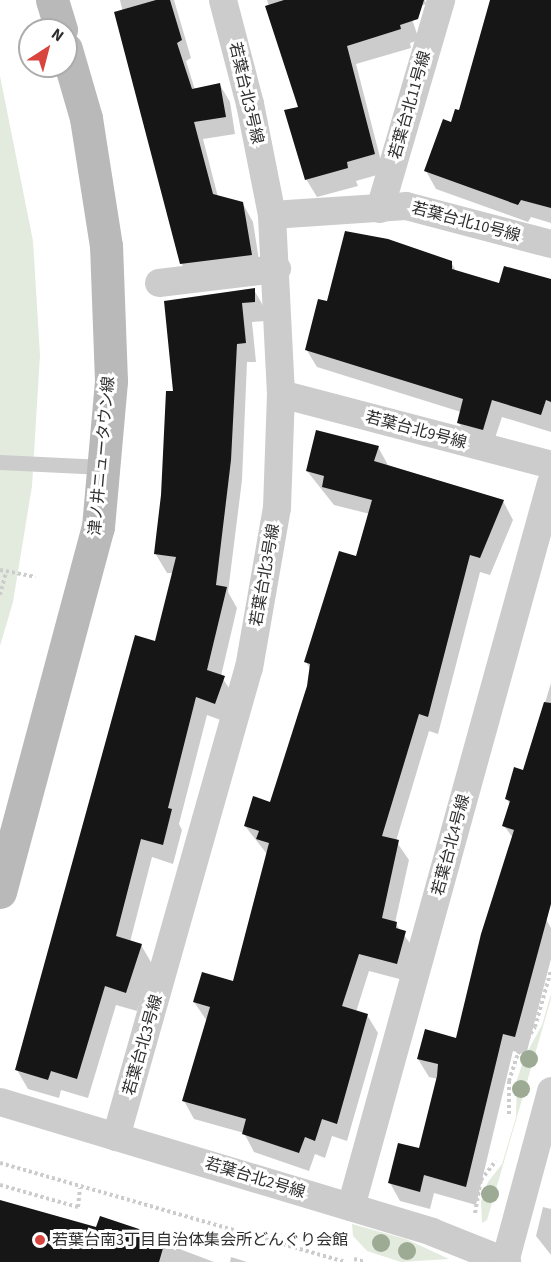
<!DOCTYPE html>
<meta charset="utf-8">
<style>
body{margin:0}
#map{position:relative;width:551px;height:1262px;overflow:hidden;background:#fff;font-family:"Source Sans 3","Noto Sans JP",sans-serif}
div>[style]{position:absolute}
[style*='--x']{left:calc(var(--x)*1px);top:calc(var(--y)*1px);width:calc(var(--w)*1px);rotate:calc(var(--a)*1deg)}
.green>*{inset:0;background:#e3ebde}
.shadow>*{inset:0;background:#0003}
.building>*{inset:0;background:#161616}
.path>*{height:4px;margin-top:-2px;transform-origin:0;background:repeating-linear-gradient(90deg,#ccc 0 3px,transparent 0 6px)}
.lane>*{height:15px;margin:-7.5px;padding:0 7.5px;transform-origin:7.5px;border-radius:7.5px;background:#ccc}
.street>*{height:28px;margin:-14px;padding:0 14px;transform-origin:14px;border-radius:14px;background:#ccc}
.secondary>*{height:33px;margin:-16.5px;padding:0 16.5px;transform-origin:16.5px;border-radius:16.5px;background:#b9b9b9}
.trees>*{width:18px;height:18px;margin:-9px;border-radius:50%;background:#9dab95}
.dots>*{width:16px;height:16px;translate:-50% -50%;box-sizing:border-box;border:3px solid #fff;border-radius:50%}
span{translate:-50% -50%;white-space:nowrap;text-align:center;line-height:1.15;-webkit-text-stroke:6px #fff;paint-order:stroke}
.street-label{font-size:16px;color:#2f2f2f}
.poi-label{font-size:16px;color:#2f2f2f}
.left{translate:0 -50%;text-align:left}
.north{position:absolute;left:18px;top:18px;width:60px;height:60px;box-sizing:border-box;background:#fff;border:2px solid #acacac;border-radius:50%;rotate:36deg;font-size:16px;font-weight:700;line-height:24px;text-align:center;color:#2f2f2f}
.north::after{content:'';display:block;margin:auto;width:21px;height:27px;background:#d8453e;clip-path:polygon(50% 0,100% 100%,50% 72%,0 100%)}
</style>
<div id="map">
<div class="green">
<i style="clip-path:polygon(0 76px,33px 241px,40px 355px,32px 486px,13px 602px,0 646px)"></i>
<i style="clip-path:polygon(551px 994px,551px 999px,499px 1179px,487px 1220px,482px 1223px,481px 1201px,488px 1182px,502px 1164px,516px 1117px,517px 1080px,524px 1058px,542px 1025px)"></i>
<i style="clip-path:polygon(352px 1224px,406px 1239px,449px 1259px,401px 1262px,367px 1251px,353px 1236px)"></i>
</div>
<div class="shadow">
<i style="clip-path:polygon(120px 0,174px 0,191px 58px,186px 61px,195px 90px,220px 85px,230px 102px,235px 134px,203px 139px,218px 197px,243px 204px,253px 222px,261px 273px,192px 281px,181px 263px)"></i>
<i style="clip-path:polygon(267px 0,425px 0,426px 4px,409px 10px,419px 40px,410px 43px,411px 48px,356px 64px,384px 173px,356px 181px,358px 186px,317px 197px,306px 179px,300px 108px)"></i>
<i style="clip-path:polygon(499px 0,551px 0,551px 223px,531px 217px,528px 222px,436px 189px,426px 171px,460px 112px)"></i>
<i style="clip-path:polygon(451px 262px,456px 271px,500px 285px,551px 280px,551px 432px,502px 417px,492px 447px,469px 441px,459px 423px,461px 412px,317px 367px,306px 349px,328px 303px)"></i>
<i style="clip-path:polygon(254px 290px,265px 309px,266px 321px,252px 322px,256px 362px,247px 362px,242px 480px,228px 592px,237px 608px,221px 676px,235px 697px,226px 722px,207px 715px,179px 824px,182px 830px,173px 864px,152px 857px,130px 942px,141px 945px,152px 964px,137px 1011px,116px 1005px,88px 1098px,61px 1090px,59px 1098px,28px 1089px,17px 1070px,156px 643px,173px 573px,167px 573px,155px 553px,175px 393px,166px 303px)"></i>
<i style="clip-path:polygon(378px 447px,388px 465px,503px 501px,513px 520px,490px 575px,480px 572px,438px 734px,429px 731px,396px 841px,409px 860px,395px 923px,415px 950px,407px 981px,369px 971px,356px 1012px,367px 1015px,378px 1033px,347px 1141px,332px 1136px,325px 1158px,315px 1154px,309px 1171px,254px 1152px,244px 1133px,194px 1119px,184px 1101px,207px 1021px,194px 1002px,235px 983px,267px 854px,245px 826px,271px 803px,308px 686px,311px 670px,306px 662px,357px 558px,370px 514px,334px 505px,307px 471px)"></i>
<i style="clip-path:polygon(551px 683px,551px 887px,504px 826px,510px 805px,507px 799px,524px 772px)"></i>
<i style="clip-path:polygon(546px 919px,551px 928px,551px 959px,526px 1055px,513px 1051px,476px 1205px,434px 1193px,430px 1209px,400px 1201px,390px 1183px,420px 1150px,438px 1079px,429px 1077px,418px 1059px,457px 1039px)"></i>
<i style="clip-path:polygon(543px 1207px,551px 1209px,551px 1255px,536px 1236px)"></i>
<i style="clip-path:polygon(0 1216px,165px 1239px,169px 1245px,214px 1262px,0 1262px)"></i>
<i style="clip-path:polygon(231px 1257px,247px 1262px,230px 1262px)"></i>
</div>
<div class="building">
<i style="clip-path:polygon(156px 0,170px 0,182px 40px,177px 43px,192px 89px,220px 83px,226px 117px,194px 122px,213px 194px,243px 202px,252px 255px,180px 264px,114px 12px)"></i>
<i style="clip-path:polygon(284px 0,424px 0,418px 19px,400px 25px,401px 29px,347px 46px,375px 154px,347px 162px,348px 168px,305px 180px,284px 110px,298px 107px,265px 6px)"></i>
<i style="clip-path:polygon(490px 0,551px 0,551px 208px,521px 200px,518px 205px,424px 171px,443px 119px,451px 122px,455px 109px,459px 110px)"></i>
<i style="clip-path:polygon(345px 231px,388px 239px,452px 261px,452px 269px,499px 283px,504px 266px,551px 279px,551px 402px,546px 400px,541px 415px,492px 400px,483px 430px,457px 423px,463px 399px,305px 350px,318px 299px,327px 301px)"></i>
<i style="clip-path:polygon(255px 288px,255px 302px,242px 303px,246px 343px,237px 344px,231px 460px,216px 585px,227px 587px,207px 670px,225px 676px,215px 704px,196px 697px,168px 808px,172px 809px,163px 845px,141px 839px,116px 936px,142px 944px,126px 993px,105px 986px,77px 1079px,51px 1071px,48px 1080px,15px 1070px,135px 635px,155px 641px,176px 557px,154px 554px,161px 495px,166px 391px,173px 391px,164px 301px)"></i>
<i style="clip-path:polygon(316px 430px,379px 446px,374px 461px,504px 500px,480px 558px,470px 555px,428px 717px,419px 714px,382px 836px,399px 840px,382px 918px,397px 922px,396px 928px,406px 931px,397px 964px,359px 954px,342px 1006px,368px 1014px,337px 1124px,322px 1119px,315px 1141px,305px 1137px,299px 1153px,242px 1134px,246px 1119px,182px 1101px,210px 1007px,193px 1002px,202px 972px,233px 981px,269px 843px,256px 839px,259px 831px,244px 826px,253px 796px,270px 802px,307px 686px,310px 664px,304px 662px,339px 551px,356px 556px,372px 500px,322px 487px,324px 476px,306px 471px)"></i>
<i style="clip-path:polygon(544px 702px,551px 703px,551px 904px,515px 1037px,503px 1034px,466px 1187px,424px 1175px,420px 1192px,388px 1183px,398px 1143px,419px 1148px,437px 1076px,438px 1064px,417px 1059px,425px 1029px,456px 1038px,481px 934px,514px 830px,502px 826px,510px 801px,505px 799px,514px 767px,523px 770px)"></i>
<i style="clip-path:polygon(0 1200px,96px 1227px,100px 1216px,166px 1238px,159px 1262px,0 1262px)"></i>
</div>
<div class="path">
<i style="--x:0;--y:570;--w:36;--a:11"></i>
<i style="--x:0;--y:595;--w:24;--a:-75"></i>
<i style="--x:509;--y:1114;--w:33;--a:-90"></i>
<i style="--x:509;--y:1081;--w:28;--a:-72"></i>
<i style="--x:518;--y:1054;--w:32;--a:-58"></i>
<i style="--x:535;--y:1027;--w:59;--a:-74.3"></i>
<i style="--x:0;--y:1163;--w:360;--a:16"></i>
<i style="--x:0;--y:1185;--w:81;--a:15.8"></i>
<i style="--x:78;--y:1207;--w:19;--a:-84"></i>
<i style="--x:475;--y:1213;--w:34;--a:-80"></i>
<i style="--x:481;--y:1180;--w:24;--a:-52"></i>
<i style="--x:354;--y:1259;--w:11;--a:15"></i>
</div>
<div class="lane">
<i style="--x:0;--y:462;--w:103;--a:2.8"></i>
</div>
<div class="street">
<i style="--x:380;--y:209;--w:218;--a:-73.7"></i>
<i style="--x:272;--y:215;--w:134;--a:-3.8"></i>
<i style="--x:406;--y:206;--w:150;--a:14.7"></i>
<i style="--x:159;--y:283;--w:119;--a:-6.8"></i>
<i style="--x:281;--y:394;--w:279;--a:14.7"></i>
<i style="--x:0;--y:1102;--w:451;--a:16.7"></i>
<i style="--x:432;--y:1232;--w:81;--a:21.8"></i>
<i style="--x:116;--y:1137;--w:487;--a:-74.2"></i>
<i style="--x:249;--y:668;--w:162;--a:-80.1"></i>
<i style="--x:277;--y:508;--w:114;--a:-88"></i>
<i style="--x:281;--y:394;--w:179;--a:-92.9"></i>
<i style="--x:272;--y:215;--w:113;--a:-101.2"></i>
<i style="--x:250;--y:104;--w:107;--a:-104.6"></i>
<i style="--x:351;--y:1207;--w:751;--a:-74.56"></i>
<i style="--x:505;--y:1262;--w:177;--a:-74.9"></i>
</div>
<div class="secondary">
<i style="--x:52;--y:0;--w:31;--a:73"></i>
<i style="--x:0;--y:892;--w:378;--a:-75"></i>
<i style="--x:98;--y:527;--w:147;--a:-84.9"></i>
<i style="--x:111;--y:381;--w:135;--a:-92.1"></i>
<i style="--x:106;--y:246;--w:130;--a:-98.9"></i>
<i style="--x:86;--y:118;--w:72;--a:-106.2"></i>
</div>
<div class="trees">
<i style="left:529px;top:1059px"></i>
<i style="left:521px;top:1089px"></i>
<i style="left:490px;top:1194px"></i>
<i style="left:381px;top:1243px"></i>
<i style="left:407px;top:1251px"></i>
</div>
<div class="dots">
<i style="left:40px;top:1240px;background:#d8453e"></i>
</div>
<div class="street-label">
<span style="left:246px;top:93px;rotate:77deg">若葉台北3号線</span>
<span style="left:410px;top:105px;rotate:-74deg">若葉台北11号線</span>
<span style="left:466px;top:222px;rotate:15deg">若葉台北10号線</span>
<span style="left:416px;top:430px;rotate:15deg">若葉台北9号線</span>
<span style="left:102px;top:456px;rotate:-85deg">津ノ井ニュータウン線</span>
<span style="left:265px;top:575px;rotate:-80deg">若葉台北3号線</span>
<span style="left:451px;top:845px;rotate:-75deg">若葉台北4号線</span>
<span style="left:143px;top:1045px;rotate:-74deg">若葉台北3号線</span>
<span style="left:255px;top:1178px;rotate:17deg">若葉台北2号線</span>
</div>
<div class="poi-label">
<span class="left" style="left:52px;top:1240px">若葉台南3丁目自治体集会所どんぐり会館</span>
</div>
<div class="north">N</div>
</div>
